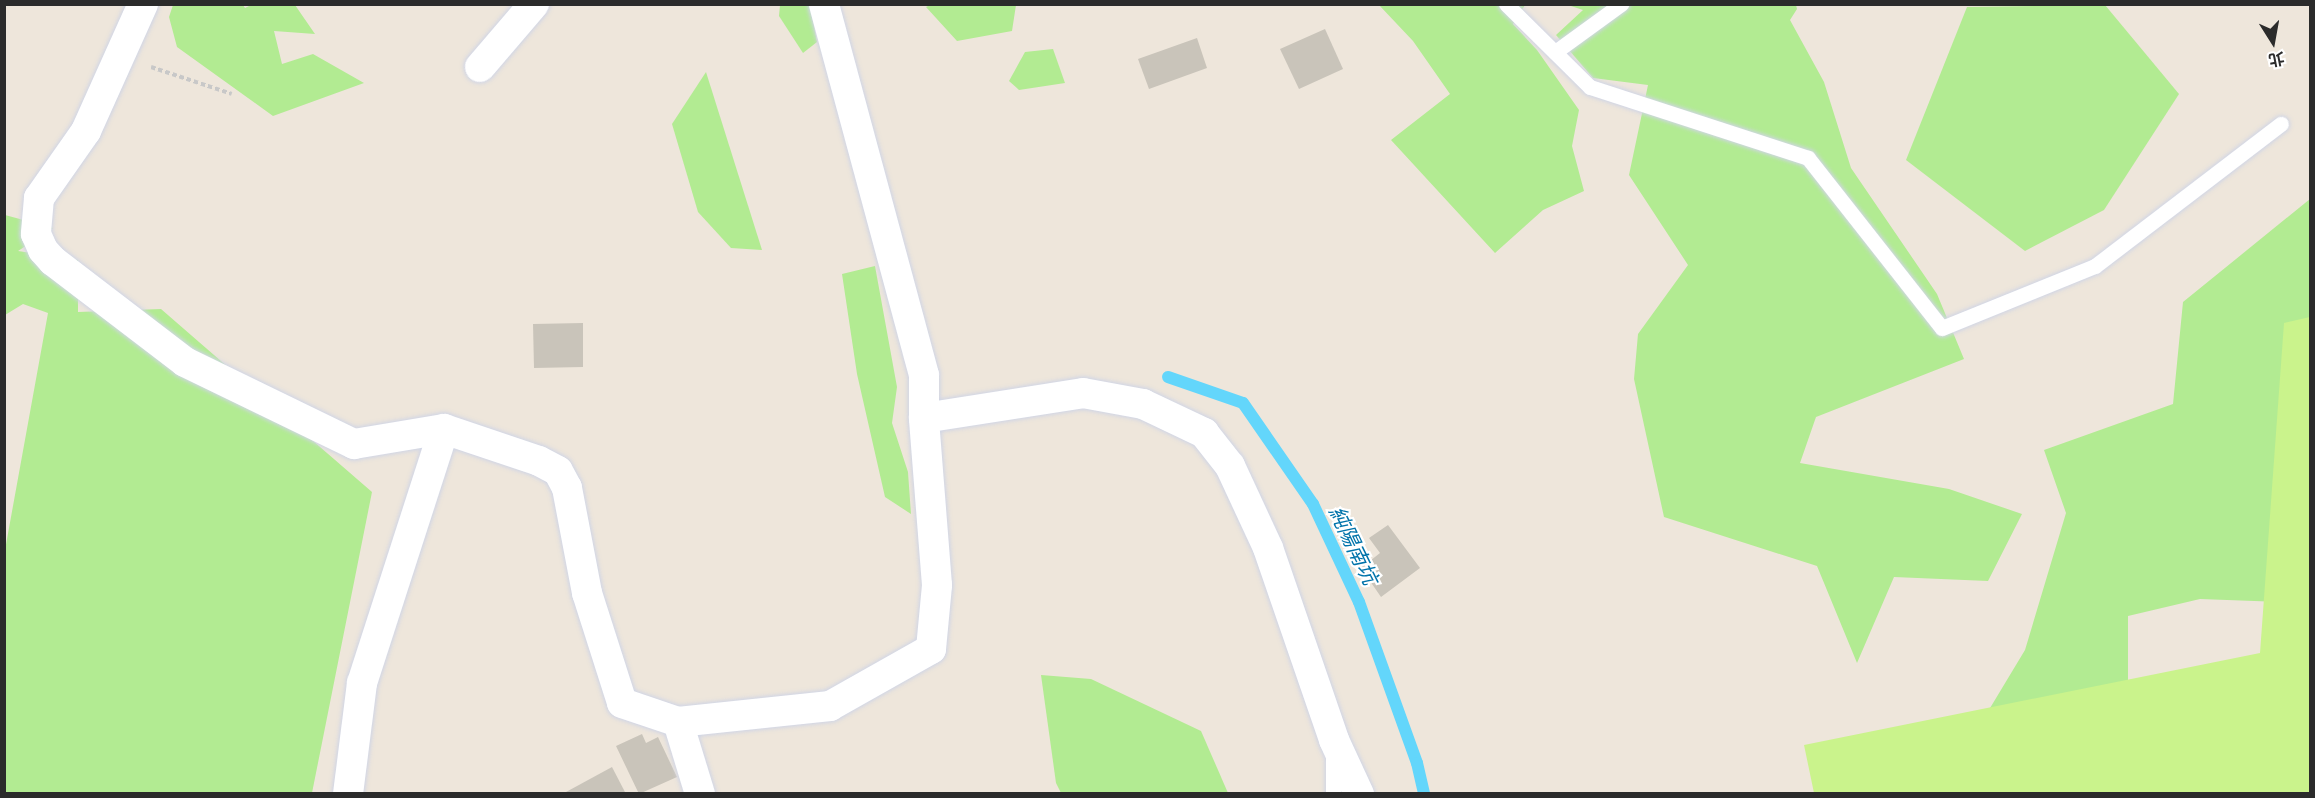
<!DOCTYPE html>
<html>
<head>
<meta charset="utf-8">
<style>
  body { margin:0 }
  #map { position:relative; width:2315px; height:798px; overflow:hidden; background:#eee6db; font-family:Ubuntu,"Noto Sans TC",sans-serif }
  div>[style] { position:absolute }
  .green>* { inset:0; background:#b2eb92 }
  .pitch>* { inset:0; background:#caf38c }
  .stream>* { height:12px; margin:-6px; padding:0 6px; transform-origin:6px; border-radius:6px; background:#63d6fb }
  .building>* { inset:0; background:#c9c4ba }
  .path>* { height:4px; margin-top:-2px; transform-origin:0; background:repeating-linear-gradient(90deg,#c8c8c8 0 4.5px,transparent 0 7.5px) }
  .roads { filter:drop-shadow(0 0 2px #d0d5e5) drop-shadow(0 0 2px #d0d5e5) }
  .lane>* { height:15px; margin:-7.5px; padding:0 7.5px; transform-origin:7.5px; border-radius:7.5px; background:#fff }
  .street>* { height:30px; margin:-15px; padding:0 15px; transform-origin:15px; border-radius:15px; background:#fff }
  span { translate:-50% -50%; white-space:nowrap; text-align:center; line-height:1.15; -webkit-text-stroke:4.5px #fff; paint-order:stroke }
  .water-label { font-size:21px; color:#0073aa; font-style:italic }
  .frame { position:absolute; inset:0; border:6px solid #2b2b2b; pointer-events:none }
  .north { position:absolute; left:2243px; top:12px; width:60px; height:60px; -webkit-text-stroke:4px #fff; paint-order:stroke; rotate:169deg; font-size:16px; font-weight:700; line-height:24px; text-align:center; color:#2b2b2b }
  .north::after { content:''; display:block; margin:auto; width:21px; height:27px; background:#2b2b2b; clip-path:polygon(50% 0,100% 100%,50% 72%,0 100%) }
</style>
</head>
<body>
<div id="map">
  <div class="green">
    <i style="clip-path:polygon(243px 5px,245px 8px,251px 5px,295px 5px,315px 34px,274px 31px,282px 64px,313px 54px,364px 83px,273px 116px,177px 47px,169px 17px,173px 5px)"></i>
    <i style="clip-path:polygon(780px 5px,810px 5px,817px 42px,803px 53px,779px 16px)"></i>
    <i style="clip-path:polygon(930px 5px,930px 4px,1016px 5px,1012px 31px,957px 41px,926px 7px)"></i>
    <i style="clip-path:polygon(1379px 5px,1525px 5px,1513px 24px,1537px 50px,1579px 110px,1572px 146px,1584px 191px,1543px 210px,1495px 253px,1391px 140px,1450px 94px,1413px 41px)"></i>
    <i style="clip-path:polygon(1568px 5px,1796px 5px,1797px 9px,1790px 20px,1824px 82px,1851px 168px,1937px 294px,1964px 359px,1816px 417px,1800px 463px,1949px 489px,2022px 514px,1988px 581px,1894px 577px,1857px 663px,1817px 566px,1664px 517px,1634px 379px,1638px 334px,1688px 265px,1629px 175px,1648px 85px,1593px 78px,1556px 35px,1583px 10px)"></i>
    <i style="clip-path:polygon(2105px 5px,2179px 94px,2104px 210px,2025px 251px,1906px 160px,1967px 7px)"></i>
    <i style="clip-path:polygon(1053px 49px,1065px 83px,1019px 90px,1009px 81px,1025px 52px)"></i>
    <i style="clip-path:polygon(706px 72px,762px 250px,731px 248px,698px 212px,672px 124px)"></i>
    <i style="clip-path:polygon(2310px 199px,2310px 521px,2307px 603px,2200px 599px,2128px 616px,2128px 691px,1978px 728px,2025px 650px,2066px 513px,2044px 450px,2173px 404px,2183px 302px)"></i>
    <i style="clip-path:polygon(5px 215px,53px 228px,18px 251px,78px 260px,78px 312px,161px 309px,372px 492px,312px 793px,5px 793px,5px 550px,48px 313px,23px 304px,5px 315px)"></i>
    <i style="clip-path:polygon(875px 266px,897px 387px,892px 423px,908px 472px,911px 514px,885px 497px,857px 374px,842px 274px)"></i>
    <i style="clip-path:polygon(1041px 675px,1091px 679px,1201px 731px,1228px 793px,1061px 793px,1056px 783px)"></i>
  </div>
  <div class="pitch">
    <i style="clip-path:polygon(2310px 317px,2310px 793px,1814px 793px,1804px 745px,2260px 653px,2284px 323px)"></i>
  </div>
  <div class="stream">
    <i style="left:1168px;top:377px;width:79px;rotate:19.1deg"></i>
    <i style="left:1243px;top:403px;width:123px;rotate:55.3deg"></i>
    <i style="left:1313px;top:504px;width:108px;rotate:64.9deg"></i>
    <i style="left:1359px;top:602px;width:171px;rotate:70.2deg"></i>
    <i style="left:1417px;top:763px;width:32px;rotate:77deg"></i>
  </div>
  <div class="building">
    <i style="clip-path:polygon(1325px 29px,1343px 69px,1299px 89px,1280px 49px)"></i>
    <i style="clip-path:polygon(1197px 38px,1207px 68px,1149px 89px,1138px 59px)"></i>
    <i style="clip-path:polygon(583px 323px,583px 367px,534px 368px,533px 324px)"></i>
    <i style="clip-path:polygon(1388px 525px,1420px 568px,1381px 597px,1361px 568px,1380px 553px,1369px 538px)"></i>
    <i style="clip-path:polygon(642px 734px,646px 743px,658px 737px,677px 777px,639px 794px,616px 746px)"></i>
    <i style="clip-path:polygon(612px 767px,626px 794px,567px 794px,566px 792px)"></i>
  </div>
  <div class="path">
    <i style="left:151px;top:67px;width:85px;rotate:18.4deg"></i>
  </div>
  <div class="roads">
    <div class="lane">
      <i style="left:1506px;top:4px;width:118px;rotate:44.7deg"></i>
      <i style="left:1590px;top:87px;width:229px;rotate:18deg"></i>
      <i style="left:1808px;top:158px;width:216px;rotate:51.8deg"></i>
      <i style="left:1942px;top:328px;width:165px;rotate:-22.1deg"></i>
      <i style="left:2095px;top:266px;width:234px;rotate:-37.4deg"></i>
      <i style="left:1555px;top:52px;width:82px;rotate:-36deg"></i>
      <i style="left:1333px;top:794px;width:39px;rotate:-90deg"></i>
    </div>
    <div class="street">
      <i style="left:143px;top:4px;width:139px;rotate:114.2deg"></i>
      <i style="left:86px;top:131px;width:82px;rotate:125deg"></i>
      <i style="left:39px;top:198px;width:36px;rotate:95deg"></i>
      <i style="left:36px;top:234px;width:17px;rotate:66deg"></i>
      <i style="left:43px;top:250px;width:15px;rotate:48deg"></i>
      <i style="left:53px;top:261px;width:166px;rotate:37.4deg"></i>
      <i style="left:185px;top:362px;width:188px;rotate:25.9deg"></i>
      <i style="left:354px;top:444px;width:91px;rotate:-9.5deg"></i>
      <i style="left:444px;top:429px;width:100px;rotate:18.6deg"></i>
      <i style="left:539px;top:461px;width:21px;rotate:28deg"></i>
      <i style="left:558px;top:471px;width:19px;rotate:62deg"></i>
      <i style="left:567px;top:488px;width:107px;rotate:79.2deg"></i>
      <i style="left:587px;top:593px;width:115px;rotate:72.3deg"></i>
      <i style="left:622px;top:703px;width:59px;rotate:18.7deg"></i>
      <i style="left:678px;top:722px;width:153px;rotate:-6deg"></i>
      <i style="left:830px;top:706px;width:116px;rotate:-29.4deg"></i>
      <i style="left:931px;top:649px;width:64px;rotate:-84.6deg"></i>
      <i style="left:937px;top:585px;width:168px;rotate:-94.5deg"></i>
      <i style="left:924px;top:418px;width:43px;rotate:-90deg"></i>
      <i style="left:924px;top:375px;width:384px;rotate:-105.1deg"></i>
      <i style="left:480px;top:67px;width:83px;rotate:-49.4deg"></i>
      <i style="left:924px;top:418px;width:161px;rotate:-8.9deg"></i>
      <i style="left:1083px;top:393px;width:61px;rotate:10.4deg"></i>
      <i style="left:1143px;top:404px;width:68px;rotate:25.4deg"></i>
      <i style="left:1204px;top:433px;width:42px;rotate:51.8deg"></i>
      <i style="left:1230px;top:466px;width:90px;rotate:65.1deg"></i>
      <i style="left:1268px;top:548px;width:203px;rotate:71deg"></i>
      <i style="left:1334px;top:740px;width:60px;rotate:65.2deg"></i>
      <i style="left:678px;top:722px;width:75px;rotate:73deg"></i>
      <i style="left:348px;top:794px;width:112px;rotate:-82.8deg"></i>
      <i style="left:362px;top:683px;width:267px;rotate:-72.1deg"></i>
    </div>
  </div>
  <div class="water-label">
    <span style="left:1354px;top:545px;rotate:64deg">純陽南坑</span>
  </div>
  <div class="frame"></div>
  <div class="north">北</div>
</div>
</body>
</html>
